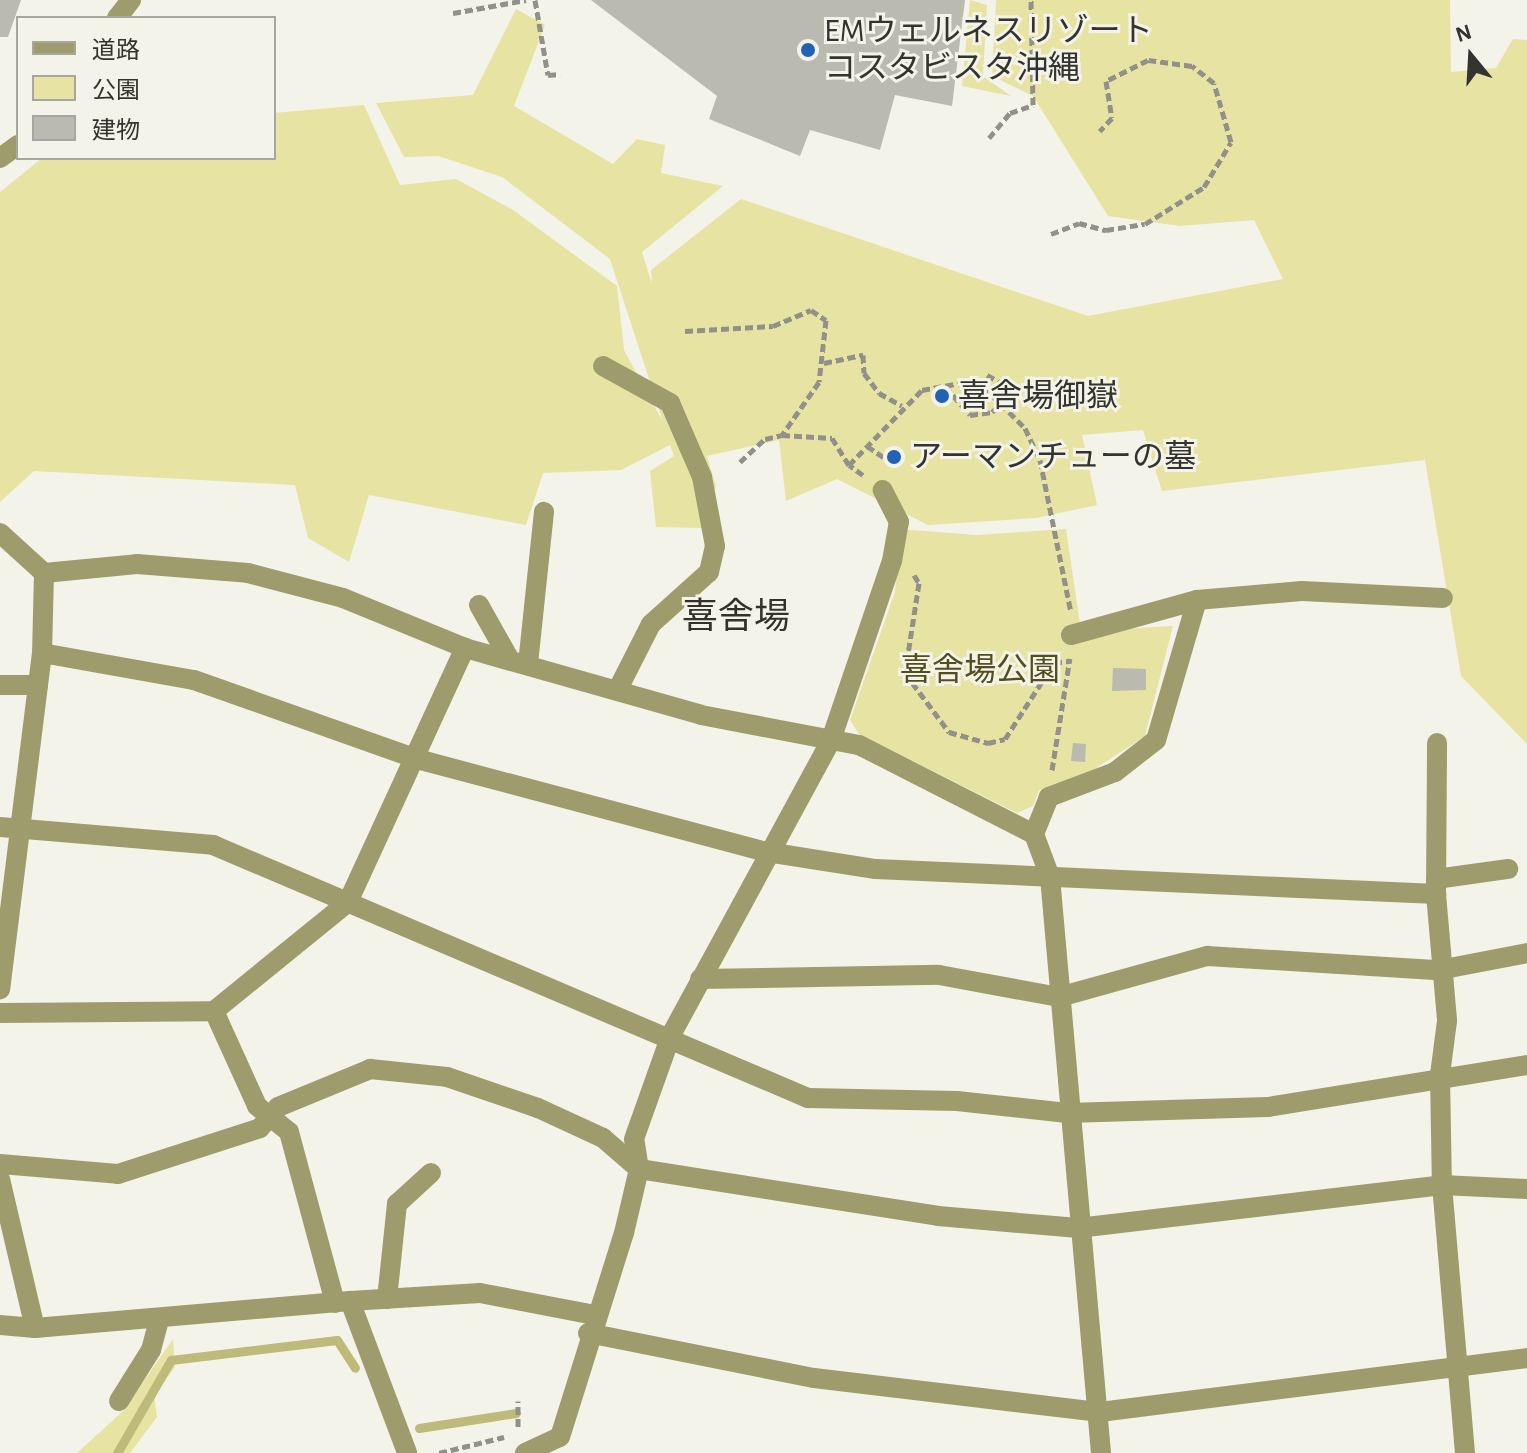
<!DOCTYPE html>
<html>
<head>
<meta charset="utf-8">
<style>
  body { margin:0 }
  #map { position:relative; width:1527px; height:1453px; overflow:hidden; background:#f4f3e9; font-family:"Alegreya Sans","Noto Sans JP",sans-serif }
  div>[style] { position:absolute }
  .green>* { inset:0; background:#e7e3a2 }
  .stream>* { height:9px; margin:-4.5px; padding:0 4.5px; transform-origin:4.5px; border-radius:4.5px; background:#beba79 }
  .building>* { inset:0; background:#babab0 }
  .path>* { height:5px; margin-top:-2.5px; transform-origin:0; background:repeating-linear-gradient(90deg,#91918a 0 8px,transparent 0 12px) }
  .minor>* { height:20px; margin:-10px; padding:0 10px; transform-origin:10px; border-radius:10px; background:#9e9c6c }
  .path-bridge>* { height:5px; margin-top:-2.5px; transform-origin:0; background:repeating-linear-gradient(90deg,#91918a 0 8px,transparent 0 12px) }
  .dots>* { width:22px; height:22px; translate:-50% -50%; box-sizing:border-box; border:4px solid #f4f3e9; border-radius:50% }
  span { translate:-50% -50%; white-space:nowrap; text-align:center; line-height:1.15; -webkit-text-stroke:6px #f4f3e9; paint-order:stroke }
  .poi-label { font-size:32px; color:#33332f }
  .left { translate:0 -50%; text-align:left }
  .park-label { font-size:32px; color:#524f1d }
  .quarter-label { font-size:36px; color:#32322a }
  .legend { position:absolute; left:16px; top:16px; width:260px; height:144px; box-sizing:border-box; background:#f4f3e9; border:2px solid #a7a69f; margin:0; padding:10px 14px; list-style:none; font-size:24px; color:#33332f }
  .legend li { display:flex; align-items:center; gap:16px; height:40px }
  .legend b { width:40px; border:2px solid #a7a69f }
  .north { position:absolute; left:1431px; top:16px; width:80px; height:80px; -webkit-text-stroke:6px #f4f3e9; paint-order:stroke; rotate:342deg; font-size:22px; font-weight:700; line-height:32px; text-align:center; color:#33332f }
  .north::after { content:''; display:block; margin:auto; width:28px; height:36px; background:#33332f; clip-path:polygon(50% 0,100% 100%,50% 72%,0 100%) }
</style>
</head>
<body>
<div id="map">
  <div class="green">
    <i style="clip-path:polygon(970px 0,987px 5px,983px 76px,1011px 96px,962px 86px)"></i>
    <i style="clip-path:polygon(996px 0,1450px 0,1451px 72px,1496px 68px,1513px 39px,1527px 40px,1527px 744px,1461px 676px,1425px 460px,1162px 491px,1143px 430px,1082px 435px,1097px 505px,1036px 518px,928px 525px,837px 479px,786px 501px,779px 440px,707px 456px,716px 486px,703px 528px,656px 527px,650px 471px,674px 456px,670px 445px,621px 470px,543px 473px,526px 525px,369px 495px,349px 562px,308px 538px,295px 485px,34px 471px,0 502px,0 192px,42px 158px,274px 158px,274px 113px,364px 105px,400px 185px,456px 179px,513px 210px,617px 286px,624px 350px,663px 422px,610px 259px,502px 177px,438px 156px,404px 157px,376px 103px,473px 95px,516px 9px,545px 25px,514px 106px,613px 164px,637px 139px,665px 145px,661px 173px,723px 186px,642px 252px,652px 284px,651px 270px,741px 199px,1088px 316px,1283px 279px,1254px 220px,1180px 226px,1108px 216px,1033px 96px,992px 76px)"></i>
    <i style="clip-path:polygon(899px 529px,977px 535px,1066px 529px,1081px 631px,1173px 626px,1145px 736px,1078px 780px,1039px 790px,1033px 806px,1017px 813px,859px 734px,850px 720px,895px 592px)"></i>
    <i style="clip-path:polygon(173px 1339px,175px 1367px,154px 1395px,157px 1417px,130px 1453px,77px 1453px,123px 1411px)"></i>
  </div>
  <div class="stream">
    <i style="left:419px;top:1428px;width:98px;rotate:-8.8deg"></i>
    <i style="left:117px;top:1453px;width:108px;rotate:-59.9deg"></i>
    <i style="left:171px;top:1360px;width:167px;rotate:-6.9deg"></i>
    <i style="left:337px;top:1340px;width:33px;rotate:57deg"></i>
  </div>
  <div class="building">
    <i style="clip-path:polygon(0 0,21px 0,8px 37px,0 37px)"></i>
    <i style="clip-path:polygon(591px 0,965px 0,952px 106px,895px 95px,880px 150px,810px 130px,800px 156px,709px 119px,717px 96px)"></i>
    <i style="clip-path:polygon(1113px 668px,1146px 669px,1146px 690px,1112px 691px)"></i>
    <i style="clip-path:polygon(1073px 743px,1086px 744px,1085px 762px,1071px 761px)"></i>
  </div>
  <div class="path">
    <i style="left:535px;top:0;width:76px;rotate:80.2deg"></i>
    <i style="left:548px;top:75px;width:12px;rotate:-5deg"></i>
    <i style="left:453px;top:13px;width:74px;rotate:-10.1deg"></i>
    <i style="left:989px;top:138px;width:33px;rotate:-50deg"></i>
    <i style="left:1010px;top:113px;width:24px;rotate:-19deg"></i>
    <i style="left:1033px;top:105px;width:105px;rotate:-91.1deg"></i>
    <i style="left:1051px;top:234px;width:30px;rotate:-21deg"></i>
    <i style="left:1079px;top:223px;width:28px;rotate:15deg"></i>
    <i style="left:1106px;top:230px;width:39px;rotate:-9deg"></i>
    <i style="left:1145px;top:224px;width:70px;rotate:-32.1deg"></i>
    <i style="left:1204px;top:187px;width:52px;rotate:-59deg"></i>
    <i style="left:1231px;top:142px;width:61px;rotate:-106.1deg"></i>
    <i style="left:1214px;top:83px;width:28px;rotate:-142deg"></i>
    <i style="left:1192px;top:66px;width:44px;rotate:-172.2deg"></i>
    <i style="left:1148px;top:60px;width:47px;rotate:153.4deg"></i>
    <i style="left:1106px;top:81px;width:37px;rotate:81deg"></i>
    <i style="left:1112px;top:118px;width:18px;rotate:133deg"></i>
    <i style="left:685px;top:331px;width:88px;rotate:-3.3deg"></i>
    <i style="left:773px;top:326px;width:41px;rotate:-22.8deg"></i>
    <i style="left:811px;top:310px;width:18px;rotate:34deg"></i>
    <i style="left:826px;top:320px;width:62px;rotate:96.4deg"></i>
    <i style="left:819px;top:382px;width:65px;rotate:124.9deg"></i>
    <i style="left:824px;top:363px;width:40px;rotate:-12deg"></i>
    <i style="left:863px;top:355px;width:18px;rotate:87deg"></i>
    <i style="left:864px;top:373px;width:25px;rotate:53deg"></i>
    <i style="left:879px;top:393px;width:26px;rotate:29deg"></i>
    <i style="left:987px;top:375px;width:29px;rotate:29deg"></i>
    <i style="left:1012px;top:389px;width:9px;rotate:117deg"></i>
    <i style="left:945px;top:386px;width:38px;rotate:49deg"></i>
    <i style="left:970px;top:415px;width:22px;rotate:-8deg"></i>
    <i style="left:867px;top:446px;width:32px;rotate:34deg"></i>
    <i style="left:740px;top:462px;width:34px;rotate:-43deg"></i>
    <i style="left:765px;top:439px;width:17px;rotate:-13deg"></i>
    <i style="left:782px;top:435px;width:50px;rotate:3.4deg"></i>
    <i style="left:832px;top:438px;width:32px;rotate:58deg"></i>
    <i style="left:863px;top:475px;width:17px;rotate:-144deg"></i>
    <i style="left:849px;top:465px;width:105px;rotate:-45.8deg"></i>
    <i style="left:922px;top:390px;width:50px;rotate:-10.4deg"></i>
    <i style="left:971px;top:381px;width:25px;rotate:34deg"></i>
    <i style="left:992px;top:395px;width:47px;rotate:45deg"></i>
    <i style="left:1025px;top:428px;width:35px;rotate:65deg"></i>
    <i style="left:1040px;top:460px;width:155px;rotate:78.5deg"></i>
    <i style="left:914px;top:575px;width:9px;rotate:58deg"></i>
    <i style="left:919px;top:583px;width:91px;rotate:98.8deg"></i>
    <i style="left:905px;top:673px;width:74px;rotate:53.3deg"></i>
    <i style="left:949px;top:732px;width:41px;rotate:15.8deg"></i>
    <i style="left:988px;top:743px;width:17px;rotate:-13deg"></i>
    <i style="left:1005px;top:739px;width:90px;rotate:-57.2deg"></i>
    <i style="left:1054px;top:663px;width:14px;rotate:-8deg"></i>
    <i style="left:1052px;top:770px;width:113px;rotate:-80.9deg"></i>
    <i style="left:518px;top:1427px;width:26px;rotate:-90deg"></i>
    <i style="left:439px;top:1453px;width:67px;rotate:-13.8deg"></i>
  </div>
  <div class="minor">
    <i style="left:117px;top:18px;width:23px;rotate:-52deg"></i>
    <i style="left:0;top:158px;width:22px;rotate:-36deg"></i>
    <i style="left:603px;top:366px;width:77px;rotate:28.9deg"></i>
    <i style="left:670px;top:403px;width:81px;rotate:66.6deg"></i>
    <i style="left:702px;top:477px;width:70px;rotate:79.3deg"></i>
    <i style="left:715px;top:546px;width:27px;rotate:103deg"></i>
    <i style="left:709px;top:572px;width:78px;rotate:138.1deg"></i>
    <i style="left:651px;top:624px;width:71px;rotate:116.9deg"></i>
    <i style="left:0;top:533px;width:59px;rotate:42.3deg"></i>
    <i style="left:44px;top:573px;width:80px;rotate:91.4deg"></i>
    <i style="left:42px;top:653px;width:339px;rotate:97.1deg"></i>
    <i style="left:44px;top:573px;width:93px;rotate:-5.5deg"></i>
    <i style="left:137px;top:564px;width:111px;rotate:4.6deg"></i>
    <i style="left:248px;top:573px;width:98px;rotate:14.7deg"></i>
    <i style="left:343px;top:598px;width:132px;rotate:22.3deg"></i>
    <i style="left:465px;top:648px;width:245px;rotate:15.8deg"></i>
    <i style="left:701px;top:715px;width:161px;rotate:10.8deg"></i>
    <i style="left:859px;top:745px;width:196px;rotate:27deg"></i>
    <i style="left:1197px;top:600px;width:105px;rotate:-4.9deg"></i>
    <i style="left:1302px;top:591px;width:141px;rotate:2.8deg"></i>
    <i style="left:479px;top:605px;width:63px;rotate:60.6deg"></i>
    <i style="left:1071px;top:635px;width:131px;rotate:-15.5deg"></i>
    <i style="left:1197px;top:600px;width:146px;rotate:106.3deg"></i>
    <i style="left:1156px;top:740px;width:52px;rotate:142deg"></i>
    <i style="left:1115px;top:772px;width:71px;rotate:159.3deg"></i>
    <i style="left:1049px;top:797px;width:40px;rotate:112deg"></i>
    <i style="left:1034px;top:834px;width:46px;rotate:69.6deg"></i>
    <i style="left:1050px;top:877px;width:578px;rotate:84.94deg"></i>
    <i style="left:42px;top:653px;width:154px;rotate:10.1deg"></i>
    <i style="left:194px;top:680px;width:237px;rotate:19.5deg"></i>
    <i style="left:417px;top:759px;width:362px;rotate:14.9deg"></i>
    <i style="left:767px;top:852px;width:110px;rotate:8.9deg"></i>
    <i style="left:876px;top:869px;width:561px;rotate:2.56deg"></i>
    <i style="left:1436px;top:894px;width:127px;rotate:85deg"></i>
    <i style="left:1447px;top:1021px;width:54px;rotate:97.4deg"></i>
    <i style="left:1440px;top:1075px;width:110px;rotate:89deg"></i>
    <i style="left:1442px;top:1185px;width:269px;rotate:85.1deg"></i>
    <i style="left:528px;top:664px;width:153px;rotate:-84deg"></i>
    <i style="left:0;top:685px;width:38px"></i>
    <i style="left:0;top:827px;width:214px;rotate:4.8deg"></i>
    <i style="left:213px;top:845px;width:647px;rotate:23.04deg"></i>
    <i style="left:808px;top:1098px;width:149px;rotate:1.2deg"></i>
    <i style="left:957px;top:1101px;width:111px;rotate:6.2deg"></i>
    <i style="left:1067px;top:1113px;width:201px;rotate:-1.7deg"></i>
    <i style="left:1268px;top:1107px;width:262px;rotate:-9.2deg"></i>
    <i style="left:1436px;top:879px;width:73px;rotate:-7.9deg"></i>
    <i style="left:1436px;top:894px;width:151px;rotate:-89.6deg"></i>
    <i style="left:700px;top:979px;width:239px;rotate:-1deg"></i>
    <i style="left:939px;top:975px;width:122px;rotate:10.4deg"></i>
    <i style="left:1059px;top:997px;width:154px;rotate:-15.5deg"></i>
    <i style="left:1207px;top:956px;width:232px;rotate:3.5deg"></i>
    <i style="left:1439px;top:970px;width:90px;rotate:-10.9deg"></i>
    <i style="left:214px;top:1011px;width:104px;rotate:65.6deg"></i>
    <i style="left:257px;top:1106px;width:41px;rotate:39.1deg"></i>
    <i style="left:289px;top:1132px;width:177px;rotate:74.9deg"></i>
    <i style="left:0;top:1013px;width:214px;rotate:-0.5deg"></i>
    <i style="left:214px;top:1011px;width:173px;rotate:-39.1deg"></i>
    <i style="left:348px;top:902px;width:280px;rotate:-65.3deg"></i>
    <i style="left:0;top:1164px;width:118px;rotate:4.8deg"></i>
    <i style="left:118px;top:1174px;width:149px;rotate:-17.9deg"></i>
    <i style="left:260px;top:1128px;width:28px;rotate:-49deg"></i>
    <i style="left:278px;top:1107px;width:100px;rotate:-22.4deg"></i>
    <i style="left:370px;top:1069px;width:77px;rotate:5.9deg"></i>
    <i style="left:447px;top:1077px;width:96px;rotate:18.8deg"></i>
    <i style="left:538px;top:1108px;width:72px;rotate:24.8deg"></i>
    <i style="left:603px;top:1138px;width:48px;rotate:40.7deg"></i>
    <i style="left:639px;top:1169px;width:303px;rotate:8.9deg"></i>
    <i style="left:938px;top:1216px;width:141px;rotate:4.9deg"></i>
    <i style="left:1078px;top:1228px;width:367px;rotate:-6.7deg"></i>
    <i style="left:1442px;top:1185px;width:85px;rotate:2.7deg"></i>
    <i style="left:0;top:1179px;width:153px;rotate:76.8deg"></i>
    <i style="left:35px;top:1328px;width:316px;rotate:-4.9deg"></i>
    <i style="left:350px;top:1301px;width:162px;rotate:69.4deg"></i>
    <i style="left:387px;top:1299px;width:96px;rotate:-84deg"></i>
    <i style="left:397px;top:1204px;width:46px;rotate:-42.4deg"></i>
    <i style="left:350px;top:1301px;width:130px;rotate:-3.5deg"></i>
    <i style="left:480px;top:1293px;width:116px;rotate:10.9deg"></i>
    <i style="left:0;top:1325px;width:35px;rotate:5deg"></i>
    <i style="left:588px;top:1333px;width:230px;rotate:11.3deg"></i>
    <i style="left:814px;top:1378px;width:288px;rotate:6.8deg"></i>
    <i style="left:1100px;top:1412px;width:430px;rotate:-7.2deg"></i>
    <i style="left:119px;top:1401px;width:60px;rotate:-57.9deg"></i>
    <i style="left:151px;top:1350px;width:28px;rotate:-75deg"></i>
    <i style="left:525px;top:1453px;width:38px;rotate:-25deg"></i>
    <i style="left:560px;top:1437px;width:214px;rotate:-72.6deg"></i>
    <i style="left:624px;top:1233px;width:66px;rotate:-76.8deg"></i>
    <i style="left:639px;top:1169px;width:30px;rotate:-99deg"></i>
    <i style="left:634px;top:1139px;width:110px;rotate:-70.4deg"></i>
    <i style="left:671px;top:1035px;width:336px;rotate:-61.5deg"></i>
    <i style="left:831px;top:740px;width:189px;rotate:-71.2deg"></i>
    <i style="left:892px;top:561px;width:40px;rotate:-80deg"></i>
    <i style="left:899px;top:522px;width:36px;rotate:-117deg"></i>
  </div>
  <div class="path-bridge">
    <i style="left:992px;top:412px;width:22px;rotate:-43deg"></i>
  </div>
  <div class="dots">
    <i style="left:808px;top:50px;background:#2063b4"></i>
    <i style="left:942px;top:396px;background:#2063b4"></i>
    <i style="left:894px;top:457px;background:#2063b4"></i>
  </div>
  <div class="poi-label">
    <span class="left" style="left:824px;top:50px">EMウェルネスリゾート<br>コスタビスタ沖縄</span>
    <span class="left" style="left:958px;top:396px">喜舎場御嶽</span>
    <span class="left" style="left:910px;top:457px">アーマンチューの墓</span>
  </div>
  <div class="park-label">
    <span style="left:980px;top:670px">喜舎場公園</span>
  </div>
  <div class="quarter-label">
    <span style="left:736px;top:618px">喜舎場</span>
  </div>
  <ul class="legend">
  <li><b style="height:10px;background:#9e9c6c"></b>道路</li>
  <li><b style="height:22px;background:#e7e3a2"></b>公園</li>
  <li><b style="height:22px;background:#babab0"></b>建物</li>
  </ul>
  <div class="north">N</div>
</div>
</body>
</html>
